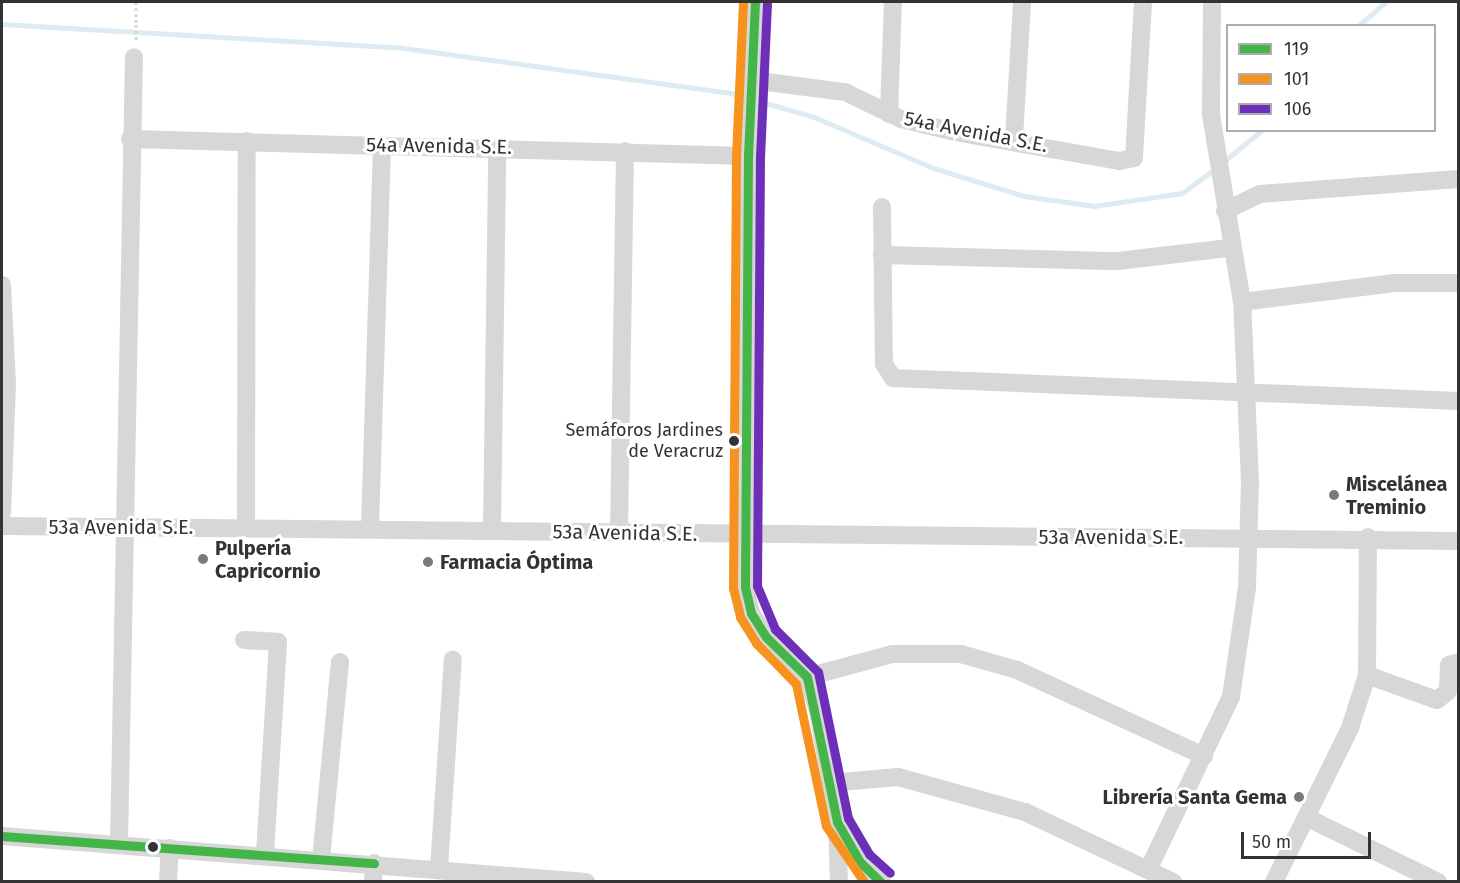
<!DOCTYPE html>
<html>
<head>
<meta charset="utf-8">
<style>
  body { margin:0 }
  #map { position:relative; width:1460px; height:883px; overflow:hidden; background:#fff; font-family:"Fira Sans",sans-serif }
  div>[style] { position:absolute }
  .stream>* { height:5px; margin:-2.5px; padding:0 2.5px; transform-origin:2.5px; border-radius:2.5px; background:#ddebf3 }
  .path>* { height:3px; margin-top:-1.5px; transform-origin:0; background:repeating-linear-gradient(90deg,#d6d6d6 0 3px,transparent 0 6px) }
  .minor>* { height:18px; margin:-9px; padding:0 9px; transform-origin:9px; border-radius:9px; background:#d7d7d7 }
  .bus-1>* { height:9px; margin:-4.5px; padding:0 4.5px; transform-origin:4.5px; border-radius:4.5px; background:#45b549 }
  .bus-2>* { height:9px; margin:-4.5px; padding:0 4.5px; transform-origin:4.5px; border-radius:4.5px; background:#f7921f }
  .bus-3>* { height:9px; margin:-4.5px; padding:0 4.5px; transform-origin:4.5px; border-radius:4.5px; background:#6d2fba }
  .bus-4>* { height:9px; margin:-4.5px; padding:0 4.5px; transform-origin:4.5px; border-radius:4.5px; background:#45b549 }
  .dots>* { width:16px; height:16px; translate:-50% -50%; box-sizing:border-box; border:3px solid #fff; border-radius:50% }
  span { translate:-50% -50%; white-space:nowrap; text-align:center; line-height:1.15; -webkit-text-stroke:6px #fff; paint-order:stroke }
  .bus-label { font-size:18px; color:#333 }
  .right { translate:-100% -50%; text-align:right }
  .street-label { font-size:20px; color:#333 }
  .poi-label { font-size:20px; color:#333; font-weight:700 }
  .left { translate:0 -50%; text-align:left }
  .frame { position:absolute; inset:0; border:3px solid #333; pointer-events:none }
  .legend { position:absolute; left:1226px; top:24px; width:210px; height:108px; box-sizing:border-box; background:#fff; border:2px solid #adadad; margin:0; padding:8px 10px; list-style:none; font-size:18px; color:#333 }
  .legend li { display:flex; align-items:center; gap:12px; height:30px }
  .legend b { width:30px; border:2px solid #adadad }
  .scale { position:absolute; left:1241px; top:832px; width:130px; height:27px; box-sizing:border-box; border:3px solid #333; border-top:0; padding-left:8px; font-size:18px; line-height:21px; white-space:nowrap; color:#333; -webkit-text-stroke:4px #fff; paint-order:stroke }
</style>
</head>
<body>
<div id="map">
  <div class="stream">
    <i style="left:2px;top:24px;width:402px;rotate:3.4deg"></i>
    <i style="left:403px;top:48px;width:331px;rotate:7.8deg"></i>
    <i style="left:731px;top:93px;width:86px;rotate:16.1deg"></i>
    <i style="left:814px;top:117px;width:129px;rotate:23.2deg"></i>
    <i style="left:933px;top:168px;width:95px;rotate:17.1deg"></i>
    <i style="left:1024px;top:196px;width:71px;rotate:8.1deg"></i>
    <i style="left:1094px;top:206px;width:89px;rotate:-8.4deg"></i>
    <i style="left:1182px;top:193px;width:42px;rotate:-36.3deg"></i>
    <i style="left:1358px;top:26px;width:37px;rotate:-41deg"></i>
    <i style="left:1223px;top:162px;width:50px;rotate:-39.4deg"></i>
  </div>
  <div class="path">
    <i style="left:136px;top:40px;width:38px;rotate:-90deg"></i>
  </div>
  <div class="minor">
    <i style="left:755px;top:2px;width:154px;rotate:92.6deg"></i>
    <i style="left:748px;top:156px;width:431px;rotate:90.4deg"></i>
    <i style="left:745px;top:587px;width:27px;rotate:77deg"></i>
    <i style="left:751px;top:613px;width:28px;rotate:58deg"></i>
    <i style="left:766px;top:637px;width:57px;rotate:44.3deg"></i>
    <i style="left:807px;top:677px;width:36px;rotate:72deg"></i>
    <i style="left:818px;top:711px;width:113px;rotate:80.3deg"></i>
    <i style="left:837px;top:822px;width:60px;rotate:88.1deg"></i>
    <i style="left:751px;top:80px;width:95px;rotate:7.3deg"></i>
    <i style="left:845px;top:92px;width:62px;rotate:25.7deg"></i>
    <i style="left:901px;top:119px;width:56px;rotate:13.5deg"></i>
    <i style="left:955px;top:132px;width:167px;rotate:10deg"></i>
    <i style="left:1119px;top:161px;width:15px;rotate:-11deg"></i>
    <i style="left:1134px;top:158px;width:156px;rotate:-86.7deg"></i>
    <i style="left:889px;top:114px;width:112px;rotate:-88deg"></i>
    <i style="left:1014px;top:138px;width:136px;rotate:-86.6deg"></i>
    <i style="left:130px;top:139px;width:618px;rotate:1.58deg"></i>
    <i style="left:882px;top:207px;width:157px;rotate:89.3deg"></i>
    <i style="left:884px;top:364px;width:17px;rotate:57deg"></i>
    <i style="left:893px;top:378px;width:565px;rotate:2.33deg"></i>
    <i style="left:1225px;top:211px;width:39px;rotate:-26deg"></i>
    <i style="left:1260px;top:194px;width:199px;rotate:-4.3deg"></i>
    <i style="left:882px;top:255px;width:236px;rotate:1.5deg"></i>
    <i style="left:1118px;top:261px;width:112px;rotate:-6.7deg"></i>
    <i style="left:2px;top:285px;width:99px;rotate:87.1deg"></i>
    <i style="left:7px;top:384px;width:128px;rotate:92.2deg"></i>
    <i style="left:1242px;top:302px;width:154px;rotate:-7.1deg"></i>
    <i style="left:1395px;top:283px;width:63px"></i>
    <i style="left:2px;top:526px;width:1456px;rotate:0.59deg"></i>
    <i style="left:246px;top:527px;width:386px;rotate:-89.9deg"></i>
    <i style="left:370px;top:527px;width:382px;rotate:-88.2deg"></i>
    <i style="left:492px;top:529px;width:381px;rotate:-89.2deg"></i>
    <i style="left:619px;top:533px;width:382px;rotate:-89.1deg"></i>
    <i style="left:244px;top:640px;width:34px;rotate:3deg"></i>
    <i style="left:278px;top:642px;width:213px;rotate:93.5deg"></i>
    <i style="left:1367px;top:675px;width:74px;rotate:19.7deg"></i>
    <i style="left:1437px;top:700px;width:14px;rotate:-39deg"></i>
    <i style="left:1448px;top:691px;width:26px;rotate:-88deg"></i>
    <i style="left:1449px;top:665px;width:9px;rotate:-18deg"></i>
    <i style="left:807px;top:677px;width:88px;rotate:-15.1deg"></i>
    <i style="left:892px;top:654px;width:69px"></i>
    <i style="left:961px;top:654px;width:58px;rotate:15.9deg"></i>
    <i style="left:1017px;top:670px;width:206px;rotate:24.7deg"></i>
    <i style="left:829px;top:783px;width:69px;rotate:-5deg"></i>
    <i style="left:898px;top:777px;width:132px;rotate:15.4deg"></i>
    <i style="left:1025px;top:812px;width:164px;rotate:25.3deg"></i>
    <i style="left:1308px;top:818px;width:145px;rotate:26.2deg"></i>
    <i style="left:840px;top:829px;width:39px;rotate:59deg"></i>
    <i style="left:860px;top:862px;width:30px;rotate:42deg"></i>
    <i style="left:2px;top:836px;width:586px;rotate:4.5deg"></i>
    <i style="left:119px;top:844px;width:787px;rotate:-88.91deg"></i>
    <i style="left:321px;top:859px;width:198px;rotate:-84.5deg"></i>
    <i style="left:439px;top:868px;width:209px;rotate:-86.2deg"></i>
    <i style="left:1148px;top:870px;width:192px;rotate:-64.4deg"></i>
    <i style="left:1231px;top:697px;width:111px;rotate:-81.7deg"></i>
    <i style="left:1247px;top:587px;width:105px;rotate:-88.4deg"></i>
    <i style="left:1250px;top:482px;width:180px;rotate:-92.5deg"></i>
    <i style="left:1242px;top:302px;width:191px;rotate:-99.4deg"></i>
    <i style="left:1211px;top:114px;width:112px;rotate:-89.5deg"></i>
    <i style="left:168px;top:882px;width:34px;rotate:-87deg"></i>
    <i style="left:373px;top:882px;width:19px;rotate:-87deg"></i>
    <i style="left:1274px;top:882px;width:172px;rotate:-63.7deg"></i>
    <i style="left:1350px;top:728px;width:56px;rotate:-72.2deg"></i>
    <i style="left:1367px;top:675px;width:138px;rotate:-89.6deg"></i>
  </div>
  <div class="bus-1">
    <i style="left:755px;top:2px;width:154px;rotate:92.6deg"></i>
    <i style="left:748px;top:156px;width:431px;rotate:90.4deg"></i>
    <i style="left:745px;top:587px;width:27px;rotate:77deg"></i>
    <i style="left:751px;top:613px;width:28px;rotate:58deg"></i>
    <i style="left:766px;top:637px;width:57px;rotate:44.3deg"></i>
    <i style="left:807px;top:677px;width:148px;rotate:78.3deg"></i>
    <i style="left:837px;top:822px;width:46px;rotate:60.1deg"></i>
    <i style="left:860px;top:862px;width:29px;rotate:44deg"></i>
  </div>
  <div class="bus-2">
    <i style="left:743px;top:2px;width:154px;rotate:92.6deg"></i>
    <i style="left:736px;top:156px;width:432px;rotate:90.4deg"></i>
    <i style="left:733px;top:588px;width:30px;rotate:76deg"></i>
    <i style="left:740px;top:617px;width:31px;rotate:58deg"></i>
    <i style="left:756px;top:643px;width:57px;rotate:45.7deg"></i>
    <i style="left:796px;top:684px;width:145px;rotate:78.1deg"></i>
    <i style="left:826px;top:826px;width:68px;rotate:55.8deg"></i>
  </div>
  <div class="bus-3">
    <i style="left:767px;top:3px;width:153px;rotate:92.6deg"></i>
    <i style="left:760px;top:156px;width:430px;rotate:90.4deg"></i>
    <i style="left:757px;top:586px;width:47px;rotate:67.3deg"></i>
    <i style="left:775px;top:629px;width:61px;rotate:45deg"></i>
    <i style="left:818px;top:672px;width:149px;rotate:78.4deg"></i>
    <i style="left:848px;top:818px;width:42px;rotate:59.7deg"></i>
    <i style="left:869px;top:854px;width:28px;rotate:42deg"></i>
  </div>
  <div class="bus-4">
    <i style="left:2px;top:836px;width:373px;rotate:4.2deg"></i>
  </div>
  <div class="dots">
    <i style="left:734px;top:441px;background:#333"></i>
    <i style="left:1334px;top:495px;background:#7a7a7a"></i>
    <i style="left:203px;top:559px;background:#7a7a7a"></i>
    <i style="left:428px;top:562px;background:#7a7a7a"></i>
    <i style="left:1299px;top:797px;background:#7a7a7a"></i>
    <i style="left:153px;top:847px;background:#333"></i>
  </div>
  <div class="bus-label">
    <span class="right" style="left:723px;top:441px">Semáforos Jardines<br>de Veracruz</span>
  </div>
  <div class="street-label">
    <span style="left:976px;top:132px;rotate:11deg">54a Avenida S.E.</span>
    <span style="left:439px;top:146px;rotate:1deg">54a Avenida S.E.</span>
    <span style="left:121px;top:527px">53a Avenida S.E.</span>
    <span style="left:625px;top:533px;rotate:1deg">53a Avenida S.E.</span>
    <span style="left:1111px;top:537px">53a Avenida S.E.</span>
  </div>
  <div class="poi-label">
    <span class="left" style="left:1346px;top:496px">Miscelánea<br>Treminio</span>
    <span class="left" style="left:215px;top:560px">Pulpería<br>Capricornio</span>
    <span class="left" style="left:440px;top:562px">Farmacia Óptima</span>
    <span class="right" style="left:1287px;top:797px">Librería Santa Gema</span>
  </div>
  <div class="frame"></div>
  <ul class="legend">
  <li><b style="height:8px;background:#45b549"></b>119</li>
  <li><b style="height:8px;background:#f7921f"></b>101</li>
  <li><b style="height:8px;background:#6d2fba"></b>106</li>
  </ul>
  <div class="scale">50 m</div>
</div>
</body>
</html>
